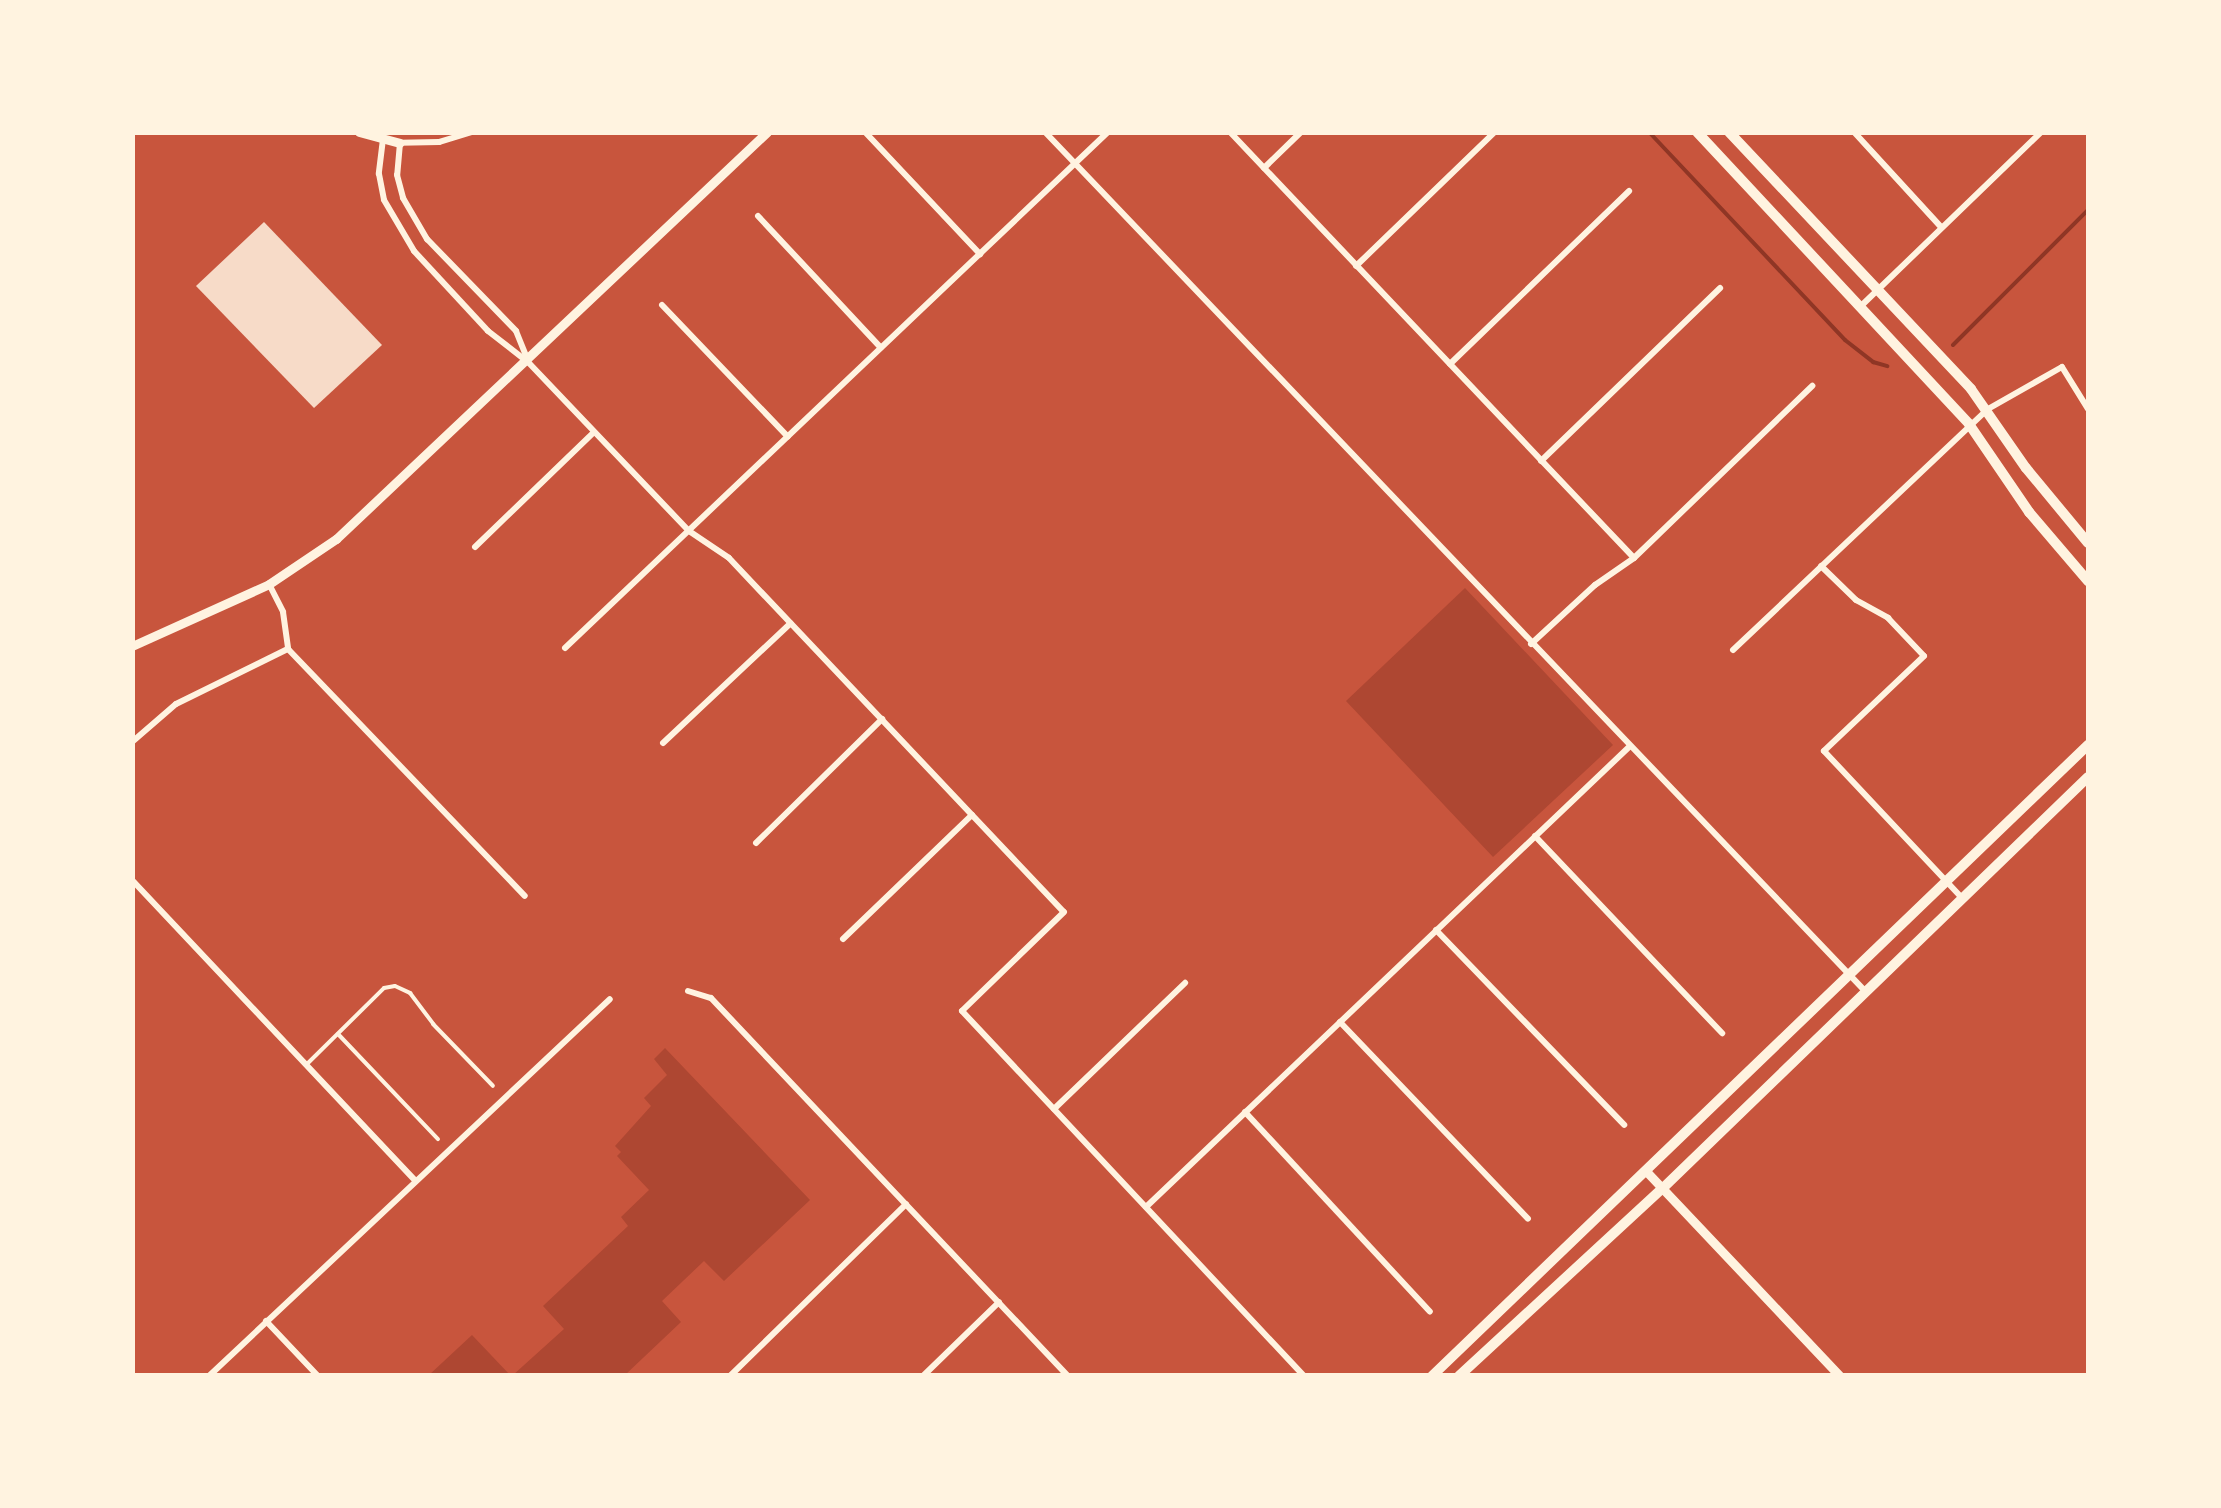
<!DOCTYPE html>
<html>
<head>
<meta charset="utf-8">
<style>
  body { margin:0 }
  #map { position:relative; width:2221px; height:1508px; overflow:hidden; background:#c8553d; font-family:Manrope,sans-serif }
  div>[style] { position:absolute }
  .green>* { inset:0; background:#ae4732 }
  .stream>* { height:4px; margin:-2px; padding:0 2px; transform-origin:2px; border-radius:2px; background:#8f3625 }
  .building>* { inset:0; background:#f7dbc8 }
  .service>* { height:4px; margin:-2px; padding:0 2px; transform-origin:2px; border-radius:2px; background:#fff3e0 }
  .minor>* { height:6px; margin:-3px; padding:0 3px; transform-origin:3px; border-radius:3px; background:#fff3e0 }
  .tertiary>* { height:9px; margin:-4.5px; padding:0 4.5px; transform-origin:4.5px; border-radius:4.5px; background:#fff3e0 }
  .secondary>* { height:10px; margin:-5px; padding:0 5px; transform-origin:5px; border-radius:5px; background:#fff3e0 }
  span { translate:-50% -50%; white-space:nowrap; text-align:center; line-height:1.15; -webkit-text-stroke:9px #fff3e0; paint-order:stroke }
  .frame { position:absolute; inset:0; border:135px solid #fff3e0; pointer-events:none }
</style>
</head>
<body>
<div id="map">
  <div class="green">
    <i style="clip-path:polygon(1465px 588px,1613px 745px,1493px 857px,1346px 701px)"></i>
    <i style="clip-path:polygon(665px 1048px,810px 1200px,724px 1281px,704px 1261px,662px 1301px,681px 1322px,625px 1375px,513px 1375px,564px 1329px,543px 1306px,628px 1226px,621px 1217px,649px 1190px,617px 1156px,621px 1152px,615px 1146px,651px 1106px,644px 1098px,667px 1075px,654px 1059px)"></i>
    <i style="clip-path:polygon(472px 1335px,510px 1375px,429px 1375px)"></i>
  </div>
  <div class="stream">
    <i style="left:1649px;top:132px;width:286px;rotate:46.7deg"></i>
    <i style="left:1845px;top:340px;width:36px;rotate:38deg"></i>
    <i style="left:1873px;top:362px;width:15px;rotate:16deg"></i>
    <i style="left:1953px;top:345px;width:191px;rotate:-45deg"></i>
  </div>
  <div class="building">
    <i style="clip-path:polygon(264px 222px,382px 345px,314px 408px,196px 286px)"></i>
  </div>
  <div class="service">
    <i style="left:338px;top:1034px;width:145px;rotate:46.4deg"></i>
    <i style="left:307px;top:1064px;width:108px;rotate:-44.6deg"></i>
    <i style="left:384px;top:988px;width:11px;rotate:-10deg"></i>
    <i style="left:395px;top:986px;width:17px;rotate:25deg"></i>
    <i style="left:410px;top:993px;width:39px;rotate:53deg"></i>
    <i style="left:433px;top:1024px;width:86px;rotate:45.9deg"></i>
  </div>
  <div class="minor">
    <i style="left:472px;top:132px;width:34px;rotate:163deg"></i>
    <i style="left:439px;top:142px;width:39px;rotate:179deg"></i>
    <i style="left:400px;top:143px;width:32px;rotate:95deg"></i>
    <i style="left:397px;top:175px;width:24px;rotate:75deg"></i>
    <i style="left:403px;top:198px;width:48px;rotate:59.7deg"></i>
    <i style="left:427px;top:239px;width:128px;rotate:45.9deg"></i>
    <i style="left:516px;top:331px;width:32px;rotate:68deg"></i>
    <i style="left:865px;top:132px;width:168px;rotate:46.7deg"></i>
    <i style="left:1045px;top:132px;width:1186px;rotate:46.33deg"></i>
    <i style="left:1230px;top:132px;width:587px;rotate:46.52deg"></i>
    <i style="left:1854px;top:132px;width:129px;rotate:47.5deg"></i>
    <i style="left:383px;top:139px;width:35px;rotate:97deg"></i>
    <i style="left:379px;top:174px;width:26px;rotate:79deg"></i>
    <i style="left:384px;top:200px;width:59px;rotate:59.5deg"></i>
    <i style="left:414px;top:251px;width:109px;rotate:47.2deg"></i>
    <i style="left:488px;top:331px;width:51px;rotate:37.8deg"></i>
    <i style="left:528px;top:362px;width:233px;rotate:46.4deg"></i>
    <i style="left:689px;top:531px;width:48px;rotate:34deg"></i>
    <i style="left:729px;top:558px;width:487px;rotate:46.6deg"></i>
    <i style="left:1064px;top:912px;width:142px;rotate:135.9deg"></i>
    <i style="left:962px;top:1011px;width:500px;rotate:46.86deg"></i>
    <i style="left:1264px;top:168px;width:52px;rotate:-44.2deg"></i>
    <i style="left:758px;top:216px;width:180px;rotate:47deg"></i>
    <i style="left:1356px;top:266px;width:193px;rotate:-44deg"></i>
    <i style="left:662px;top:305px;width:182px;rotate:46.3deg"></i>
    <i style="left:1861px;top:306px;width:250px;rotate:-44deg"></i>
    <i style="left:1450px;top:364px;width:249px;rotate:-44deg"></i>
    <i style="left:1541px;top:461px;width:249px;rotate:-44deg"></i>
    <i style="left:475px;top:547px;width:165px;rotate:-44deg"></i>
    <i style="left:1821px;top:566px;width:49px;rotate:44.2deg"></i>
    <i style="left:1856px;top:600px;width:37px;rotate:29deg"></i>
    <i style="left:1888px;top:618px;width:52px;rotate:46.5deg"></i>
    <i style="left:1924px;top:656px;width:138px;rotate:136.5deg"></i>
    <i style="left:1824px;top:751px;width:202px;rotate:46.8deg"></i>
    <i style="left:269px;top:584px;width:31px;rotate:63deg"></i>
    <i style="left:283px;top:612px;width:37px;rotate:82deg"></i>
    <i style="left:288px;top:649px;width:342px;rotate:46.2deg"></i>
    <i style="left:1531px;top:644px;width:87px;rotate:-42.7deg"></i>
    <i style="left:1595px;top:585px;width:47px;rotate:-34.7deg"></i>
    <i style="left:1634px;top:558px;width:248px;rotate:-44deg"></i>
    <i style="left:565px;top:648px;width:749px;rotate:-43.54deg"></i>
    <i style="left:1733px;top:650px;width:351px;rotate:-43.4deg"></i>
    <i style="left:1988px;top:409px;width:85px;rotate:-29.6deg"></i>
    <i style="left:2062px;top:367px;width:49px;rotate:58.2deg"></i>
    <i style="left:132px;top:742px;width:58px;rotate:-40.8deg"></i>
    <i style="left:176px;top:704px;width:125px;rotate:-26.2deg"></i>
    <i style="left:663px;top:743px;width:175px;rotate:-43.2deg"></i>
    <i style="left:1535px;top:836px;width:272px;rotate:46.5deg"></i>
    <i style="left:756px;top:843px;width:177px;rotate:-44.5deg"></i>
    <i style="left:132px;top:880px;width:412px;rotate:46.7deg"></i>
    <i style="left:1436px;top:930px;width:271px;rotate:46deg"></i>
    <i style="left:843px;top:939px;width:179px;rotate:-43.9deg"></i>
    <i style="left:688px;top:991px;width:24px;rotate:17deg"></i>
    <i style="left:711px;top:998px;width:520px;rotate:46.64deg"></i>
    <i style="left:1340px;top:1022px;width:272px;rotate:46.3deg"></i>
    <i style="left:1054px;top:1109px;width:182px;rotate:-43.9deg"></i>
    <i style="left:1245px;top:1112px;width:272px;rotate:47.2deg"></i>
    <i style="left:1146px;top:1207px;width:667px;rotate:-43.6deg"></i>
    <i style="left:266px;top:1321px;width:76px;rotate:46.6deg"></i>
    <i style="left:209px;top:1376px;width:550px;rotate:-43.23deg"></i>
    <i style="left:730px;top:1376px;width:246px;rotate:-44.3deg"></i>
    <i style="left:923px;top:1376px;width:106px;rotate:-44.2deg"></i>
  </div>
  <div class="tertiary">
    <i style="left:359px;top:132px;width:42px;rotate:15deg"></i>
    <i style="left:132px;top:646px;width:150px;rotate:-24.3deg"></i>
    <i style="left:269px;top:584px;width:81px;rotate:-33.9deg"></i>
    <i style="left:336px;top:539px;width:593px;rotate:-43.36deg"></i>
    <i style="left:1645px;top:1170px;width:284px;rotate:46.6deg"></i>
  </div>
  <div class="secondary">
    <i style="left:1697px;top:132px;width:399px;rotate:47deg"></i>
    <i style="left:1969px;top:424px;width:107px;rotate:55.7deg"></i>
    <i style="left:2029px;top:512px;width:91px;rotate:49.5deg"></i>
    <i style="left:1729px;top:132px;width:353px;rotate:46.7deg"></i>
    <i style="left:1971px;top:389px;width:96px;rotate:55.2deg"></i>
    <i style="left:2026px;top:468px;width:97px;rotate:50.4deg"></i>
    <i style="left:1432px;top:1376px;width:910px;rotate:-43.89deg"></i>
    <i style="left:1459px;top:1376px;width:277px;rotate:-42.7deg"></i>
    <i style="left:1663px;top:1188px;width:591px;rotate:-44.04deg"></i>
  </div>
  <div class="frame"></div>
</div>
</body>
</html>
